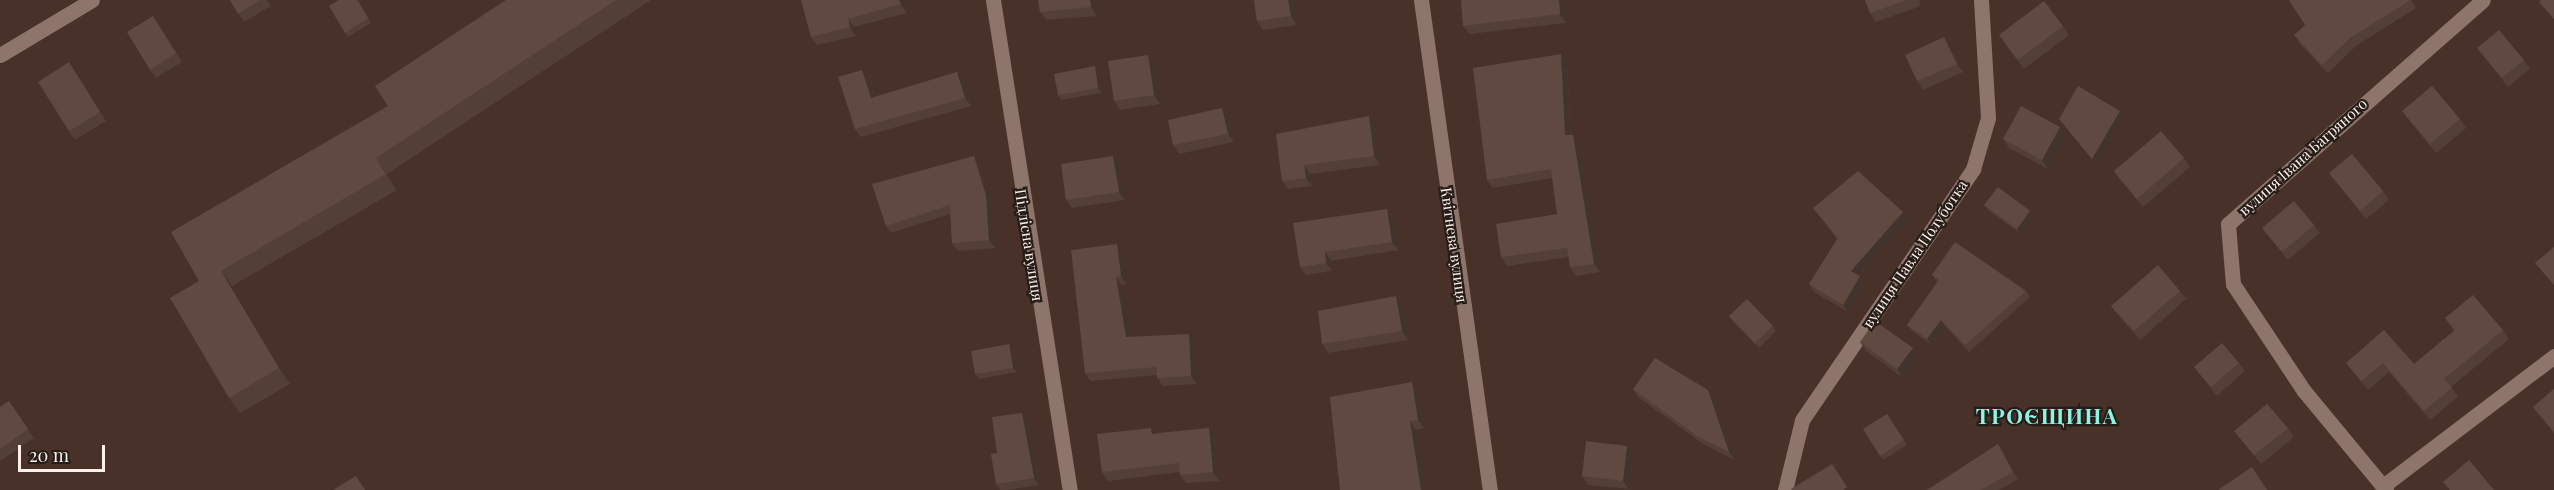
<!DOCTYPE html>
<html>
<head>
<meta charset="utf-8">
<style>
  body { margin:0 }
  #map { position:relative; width:2554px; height:490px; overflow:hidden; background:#473129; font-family:"Playfair Display",serif }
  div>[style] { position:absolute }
  .street>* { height:15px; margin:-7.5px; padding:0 7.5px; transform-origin:7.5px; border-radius:7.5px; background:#8e756b }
  .secondary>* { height:15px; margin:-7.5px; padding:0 7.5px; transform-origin:7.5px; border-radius:7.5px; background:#8e756b }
  .wall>* { inset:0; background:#533f37 }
  .shaded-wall>* { inset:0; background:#43332d }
  .building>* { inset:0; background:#604940 }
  span { translate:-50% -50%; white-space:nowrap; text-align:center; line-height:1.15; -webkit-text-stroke:4.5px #261c18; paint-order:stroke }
  .street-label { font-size:15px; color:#fdefe9 }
  .district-label { font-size:21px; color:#8cf4e3; font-weight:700; letter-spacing:1.5px }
  .scale { position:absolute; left:18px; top:445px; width:87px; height:27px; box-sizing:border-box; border:3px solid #fdefe9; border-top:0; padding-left:8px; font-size:18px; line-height:21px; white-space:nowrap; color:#fdefe9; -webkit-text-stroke:4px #261c18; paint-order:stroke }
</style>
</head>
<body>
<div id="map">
  <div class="street">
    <i style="left:993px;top:0;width:496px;rotate:81.1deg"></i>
    <i style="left:1421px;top:0;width:495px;rotate:82deg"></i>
    <i style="left:2383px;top:486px;width:215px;rotate:-37.2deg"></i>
    <i style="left:1785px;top:490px;width:72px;rotate:-76.3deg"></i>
    <i style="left:1802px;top:420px;width:304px;rotate:-55.7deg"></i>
    <i style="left:1973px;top:169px;width:53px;rotate:-73.6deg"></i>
    <i style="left:1988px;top:118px;width:118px;rotate:-93.4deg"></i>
    <i style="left:2386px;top:490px;width:129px;rotate:-129.6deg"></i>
    <i style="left:2304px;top:391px;width:128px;rotate:-123.6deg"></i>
    <i style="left:2233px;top:284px;width:60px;rotate:-94.8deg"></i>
    <i style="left:2228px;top:224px;width:339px;rotate:-41.3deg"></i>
  </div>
  <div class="secondary">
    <i style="left:0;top:55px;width:107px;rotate:-30.9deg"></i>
  </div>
  <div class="wall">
    <i style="clip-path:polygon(230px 0,267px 0,271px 6px,244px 22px)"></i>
    <i style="clip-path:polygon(358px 0,371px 23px,348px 37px,345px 33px)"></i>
    <i style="clip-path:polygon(506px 0,651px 0,387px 174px,397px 190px,232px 286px,290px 384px,240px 413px,229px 398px,199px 281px,388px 106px)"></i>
    <i style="clip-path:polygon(801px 0,903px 0,907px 13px,854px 27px,856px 36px,817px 45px,811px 37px)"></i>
    <i style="clip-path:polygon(1095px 0,1097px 16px,1046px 20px,1040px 12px)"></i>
    <i style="clip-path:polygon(1254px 0,1293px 0,1297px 25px,1263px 30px,1257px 21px)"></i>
    <i style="clip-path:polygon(1461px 0,1564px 0,1566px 23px,1470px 34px,1463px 26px)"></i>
    <i style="clip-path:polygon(1865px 0,1919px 0,1921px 6px,1876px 22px,1870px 13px)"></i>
    <i style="clip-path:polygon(2411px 0,2416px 8px,2356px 46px,2328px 73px,2300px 44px,2294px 35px)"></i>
    <i style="clip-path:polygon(153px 16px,182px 62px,156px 78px,150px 70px)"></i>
    <i style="clip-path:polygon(2063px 26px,2069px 35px,2024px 69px,2005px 44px)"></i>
    <i style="clip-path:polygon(1944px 37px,1950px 45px,1963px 72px,1923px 90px,1917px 81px)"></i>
    <i style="clip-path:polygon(2477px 48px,2524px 60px,2530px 69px,2508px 87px)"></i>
    <i style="clip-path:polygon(1148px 55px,1154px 63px,1160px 104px,1120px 110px,1114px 101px)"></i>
    <i style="clip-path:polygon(69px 62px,106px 121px,75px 140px,69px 131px)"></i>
    <i style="clip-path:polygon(1567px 63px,1571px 135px,1573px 135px,1578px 143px,1600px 272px,1576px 276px,1570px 267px,1569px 257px,1507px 266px,1501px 257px,1557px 214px,1552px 178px,1493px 188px,1487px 180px)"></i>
    <i style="clip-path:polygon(862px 70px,868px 78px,874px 97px,957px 72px,963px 81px,971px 106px,861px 137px,855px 129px)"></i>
    <i style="clip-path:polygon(1098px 71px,1102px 93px,1061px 100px,1058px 95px)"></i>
    <i style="clip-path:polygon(1222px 108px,1229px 117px,1234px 142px,1179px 154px,1173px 145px)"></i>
    <i style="clip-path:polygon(2402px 111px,2460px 119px,2466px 128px,2436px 153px,2408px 119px)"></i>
    <i style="clip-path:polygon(1375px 125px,1380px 165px,1310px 174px,1312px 186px,1288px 189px,1282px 181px,1276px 134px)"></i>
    <i style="clip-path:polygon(2066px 136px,2048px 169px,2009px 148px,2003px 139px)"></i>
    <i style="clip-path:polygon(974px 156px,979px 164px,992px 203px,995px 248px,958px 251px,952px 243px,950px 214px,891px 233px,886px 226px)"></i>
    <i style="clip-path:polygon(2184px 158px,2190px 167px,2143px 207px,2120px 180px,2114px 171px)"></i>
    <i style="clip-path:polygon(1119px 165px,1125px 200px,1072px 208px,1066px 200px)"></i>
    <i style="clip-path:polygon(2329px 173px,2383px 191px,2389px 200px,2366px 219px)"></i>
    <i style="clip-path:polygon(1984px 205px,2034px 215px,2021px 234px,1988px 210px)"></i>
    <i style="clip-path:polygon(1813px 208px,1903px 212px,1909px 219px,1859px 276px,1866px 284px,1848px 312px,1814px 292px,1809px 284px,1837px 239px)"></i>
    <i style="clip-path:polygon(1387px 209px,1394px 218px,1399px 250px,1331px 261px,1332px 271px,1306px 275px,1300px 267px)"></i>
    <i style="clip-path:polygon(2314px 225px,2320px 233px,2288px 260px,2262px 228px)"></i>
    <i style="clip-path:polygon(1122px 252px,1126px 284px,1121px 285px,1130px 337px,1195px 342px,1197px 384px,1163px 386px,1157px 378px,1157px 375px,1090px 381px,1085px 373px)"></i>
    <i style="clip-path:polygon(1932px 275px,2026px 291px,2030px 297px,1969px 352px,1945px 326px,1932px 345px,1912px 331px,1907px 325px,1937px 282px)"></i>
    <i style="clip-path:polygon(2180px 291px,2186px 299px,2140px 340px,2117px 314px,2111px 306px)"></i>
    <i style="clip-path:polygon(1403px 304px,1408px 340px,1328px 353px,1322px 344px)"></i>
    <i style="clip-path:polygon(1729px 316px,1773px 326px,1776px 331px,1759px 348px,1732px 321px)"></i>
    <i style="clip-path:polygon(2445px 318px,2503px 330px,2509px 339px,2451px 387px,2458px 397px,2430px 420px,2389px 372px,2368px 390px,2346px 363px,2384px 330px,2414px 364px,2454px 331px)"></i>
    <i style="clip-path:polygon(1860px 342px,1913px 348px,1919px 357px,1903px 378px,1866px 351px)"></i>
    <i style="clip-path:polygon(1009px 344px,1013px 349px,1017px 372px,979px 379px,975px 374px)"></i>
    <i style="clip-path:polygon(2239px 363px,2245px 371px,2217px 396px,2194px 367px)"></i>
    <i style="clip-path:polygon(1412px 382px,1418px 391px,1424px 428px,1416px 430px,1340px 490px)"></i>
    <i style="clip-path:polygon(1633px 389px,1714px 398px,1735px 460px,1703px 444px,1638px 397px)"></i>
    <i style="clip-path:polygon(2554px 389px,2554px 433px,2533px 407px)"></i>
    <i style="clip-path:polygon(9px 401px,34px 438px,0 461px,0 407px)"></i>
    <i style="clip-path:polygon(1022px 413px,1027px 421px,1039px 485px,1008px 490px,1000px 490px,996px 484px,997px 453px)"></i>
    <i style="clip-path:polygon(1887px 414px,1907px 445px,1883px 460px,1863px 429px)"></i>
    <i style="clip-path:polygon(1209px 428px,1215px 437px,1219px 481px,1186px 483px,1180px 475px,1180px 472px,1108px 481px,1102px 472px,1155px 433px)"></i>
    <i style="clip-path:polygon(2288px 428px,2294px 437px,2261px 464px,2234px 431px)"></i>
    <i style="clip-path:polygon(1998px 444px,2003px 451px,2018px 479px,1999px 490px,1927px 490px)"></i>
    <i style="clip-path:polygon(1627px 446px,1633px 455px,1629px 489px,1588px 485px,1582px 476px)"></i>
  </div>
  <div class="shaded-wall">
    <i style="clip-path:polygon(899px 0,903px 0,907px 13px,901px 4px)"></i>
    <i style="clip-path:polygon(1090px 0,1095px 0,1097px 16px,1091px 7px)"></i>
    <i style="clip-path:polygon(1288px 0,1293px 0,1297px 25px,1291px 16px)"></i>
    <i style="clip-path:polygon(1559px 0,1564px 0,1566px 23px,1560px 14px)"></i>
    <i style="clip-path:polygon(848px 19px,854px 27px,856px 36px,850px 27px)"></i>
    <i style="clip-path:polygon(1944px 37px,1950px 45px,1963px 72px,1957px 64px)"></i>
    <i style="clip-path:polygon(1561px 54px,1567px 63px,1571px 144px,1565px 135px)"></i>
    <i style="clip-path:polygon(1148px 55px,1154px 63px,1160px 104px,1154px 95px)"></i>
    <i style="clip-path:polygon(1095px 66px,1098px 71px,1102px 93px,1098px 88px)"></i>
    <i style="clip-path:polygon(862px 70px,868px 78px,877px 106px,871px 98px)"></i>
    <i style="clip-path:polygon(957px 72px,963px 81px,971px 106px,965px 98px)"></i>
    <i style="clip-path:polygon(1222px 108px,1229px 117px,1234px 142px,1228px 134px)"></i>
    <i style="clip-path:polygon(2120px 111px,2123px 115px,2096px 163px,2092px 159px)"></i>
    <i style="clip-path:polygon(1369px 116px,1375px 125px,1380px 165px,1374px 156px)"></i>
    <i style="clip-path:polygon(2060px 127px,2066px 136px,2048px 169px,2042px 160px)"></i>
    <i style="clip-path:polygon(1573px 135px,1578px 143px,1600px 272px,1594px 264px)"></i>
    <i style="clip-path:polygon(974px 156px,979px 164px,992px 203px,995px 248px,989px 240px)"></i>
    <i style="clip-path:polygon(1113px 156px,1119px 165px,1125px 200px,1119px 192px)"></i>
    <i style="clip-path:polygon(376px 158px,387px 174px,397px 190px,386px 174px)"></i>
    <i style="clip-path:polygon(1304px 165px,1310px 174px,1312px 186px,1306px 178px)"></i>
    <i style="clip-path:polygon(1387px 209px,1394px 218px,1399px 250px,1392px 242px)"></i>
    <i style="clip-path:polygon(2030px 211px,2034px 215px,2021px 234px,2017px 229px)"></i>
    <i style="clip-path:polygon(1903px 212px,1909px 219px,1857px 278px,1851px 271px)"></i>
    <i style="clip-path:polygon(1117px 244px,1122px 252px,1126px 284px,1121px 276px)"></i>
    <i style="clip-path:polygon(1325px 252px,1331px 261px,1332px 271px,1326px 263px)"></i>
    <i style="clip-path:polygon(221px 271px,232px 286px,290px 384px,279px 368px)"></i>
    <i style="clip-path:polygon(1860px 276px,1866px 284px,1848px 312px,1843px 305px)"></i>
    <i style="clip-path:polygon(1116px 277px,1121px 285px,1132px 345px,1126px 337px)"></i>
    <i style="clip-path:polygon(1396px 296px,1403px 304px,1408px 340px,1402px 331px)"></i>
    <i style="clip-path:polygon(1941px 320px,1945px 326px,1932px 345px,1927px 339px)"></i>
    <i style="clip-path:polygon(1189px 334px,1195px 342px,1197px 384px,1191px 376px)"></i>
    <i style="clip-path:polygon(1009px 344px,1013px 349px,1017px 372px,1013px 368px)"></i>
    <i style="clip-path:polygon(1913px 348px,1919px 357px,1903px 378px,1897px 369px)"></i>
    <i style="clip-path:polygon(1412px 382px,1418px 391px,1424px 428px,1418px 420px)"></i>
    <i style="clip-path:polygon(1708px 390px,1714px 398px,1735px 460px,1729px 452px)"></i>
    <i style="clip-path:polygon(1022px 413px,1027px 421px,1039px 485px,1034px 478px)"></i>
    <i style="clip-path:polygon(1410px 421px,1416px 430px,1426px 490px,1421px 490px)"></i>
    <i style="clip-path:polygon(1209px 428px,1215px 437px,1219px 481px,1213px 472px)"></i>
    <i style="clip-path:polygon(1998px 444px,2003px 451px,2018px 479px,2013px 472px)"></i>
    <i style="clip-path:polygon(1627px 446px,1633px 455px,1629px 489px,1623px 481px)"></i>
  </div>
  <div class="building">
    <i style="clip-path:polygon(230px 0,260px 0,238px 14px)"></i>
    <i style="clip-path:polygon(339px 0,357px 0,368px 18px,345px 33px,329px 6px)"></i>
    <i style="clip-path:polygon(506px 0,616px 0,376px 158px,386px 174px,221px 271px,279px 368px,229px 398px,170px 298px,199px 281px,171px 232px,388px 106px,375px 86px)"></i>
    <i style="clip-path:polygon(801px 0,899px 0,901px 4px,848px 19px,850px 27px,811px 37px)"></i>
    <i style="clip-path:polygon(1038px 0,1090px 0,1091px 7px,1040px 12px)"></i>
    <i style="clip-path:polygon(1254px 0,1288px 0,1291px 16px,1257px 21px)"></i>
    <i style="clip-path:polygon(1461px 0,1559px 0,1560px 14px,1463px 26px)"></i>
    <i style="clip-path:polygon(1865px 0,1907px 0,1870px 13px)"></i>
    <i style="clip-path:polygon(2289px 0,2411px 0,2350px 38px,2322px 65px,2294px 35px,2305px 25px)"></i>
    <i style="clip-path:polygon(2541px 0,2554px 0,2554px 19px,2539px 2px)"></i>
    <i style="clip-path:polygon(2044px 1px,2063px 26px,2018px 60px,1999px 35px)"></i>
    <i style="clip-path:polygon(153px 16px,176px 53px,150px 70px,127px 32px)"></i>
    <i style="clip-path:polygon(2499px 30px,2524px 60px,2502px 78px,2477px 48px)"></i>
    <i style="clip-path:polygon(1944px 37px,1957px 64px,1917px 81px,1905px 55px)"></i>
    <i style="clip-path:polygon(1561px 54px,1565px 135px,1573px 135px,1594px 264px,1570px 267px,1567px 248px,1501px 257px,1496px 224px,1557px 214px,1551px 169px,1487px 180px,1473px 68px)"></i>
    <i style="clip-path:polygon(1148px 55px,1154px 95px,1114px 101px,1108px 61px)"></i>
    <i style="clip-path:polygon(69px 62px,100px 112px,69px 131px,38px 82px)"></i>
    <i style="clip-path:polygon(1095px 66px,1098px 88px,1058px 95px,1054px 74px)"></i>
    <i style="clip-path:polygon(862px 70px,871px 98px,957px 72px,965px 98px,855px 129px,838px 77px)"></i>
    <i style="clip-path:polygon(2078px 86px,2120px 111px,2092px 159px,2059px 119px)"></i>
    <i style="clip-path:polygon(2432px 86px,2460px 119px,2430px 144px,2402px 111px)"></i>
    <i style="clip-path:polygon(2021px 106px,2060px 127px,2042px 160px,2003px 139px)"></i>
    <i style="clip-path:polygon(1222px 108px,1228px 134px,1173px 145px,1168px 120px)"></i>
    <i style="clip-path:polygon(1369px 116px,1374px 156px,1304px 165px,1306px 178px,1282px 181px,1276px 134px)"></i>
    <i style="clip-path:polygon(2161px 131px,2184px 158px,2137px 199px,2114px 171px)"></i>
    <i style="clip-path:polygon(2352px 154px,2383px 191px,2360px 211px,2329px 173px)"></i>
    <i style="clip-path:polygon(974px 156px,986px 195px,989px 240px,952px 243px,950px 205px,886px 226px,872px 184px)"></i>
    <i style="clip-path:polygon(1113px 156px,1119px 192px,1066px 200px,1061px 164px)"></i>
    <i style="clip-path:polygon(1858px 171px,1903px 212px,1851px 271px,1860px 276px,1843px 305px,1809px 284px,1838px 238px,1813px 208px)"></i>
    <i style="clip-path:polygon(1998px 187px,2030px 211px,2017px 229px,1984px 205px)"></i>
    <i style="clip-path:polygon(2294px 201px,2314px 225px,2282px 252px,2262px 228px)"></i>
    <i style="clip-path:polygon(1387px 209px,1392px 242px,1325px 252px,1326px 263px,1300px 267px,1293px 223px)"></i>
    <i style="clip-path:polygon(1955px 242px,2026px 291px,1965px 345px,1941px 320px,1927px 339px,1907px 325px,1939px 280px,1932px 275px)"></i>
    <i style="clip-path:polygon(1117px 244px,1121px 276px,1116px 277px,1126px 337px,1189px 334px,1191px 376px,1157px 378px,1157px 367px,1085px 373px,1071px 250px)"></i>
    <i style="clip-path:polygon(2554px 247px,2554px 285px,2535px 263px)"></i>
    <i style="clip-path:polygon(2158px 265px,2180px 291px,2134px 331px,2111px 306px)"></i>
    <i style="clip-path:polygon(2473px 295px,2503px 330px,2444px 379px,2452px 388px,2424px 411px,2383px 363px,2361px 381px,2346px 363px,2384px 330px,2414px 364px,2455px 330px,2445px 318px)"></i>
    <i style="clip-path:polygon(1396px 296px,1402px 331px,1322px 344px,1318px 311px)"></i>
    <i style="clip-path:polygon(1747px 299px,1773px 326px,1755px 343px,1729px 316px)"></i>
    <i style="clip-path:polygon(1875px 321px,1913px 348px,1897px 369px,1860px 342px)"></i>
    <i style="clip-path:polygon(2222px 343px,2239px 363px,2211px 387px,2194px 367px)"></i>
    <i style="clip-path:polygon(1009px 344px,1013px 368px,975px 374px,971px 351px)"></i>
    <i style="clip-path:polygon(1655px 358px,1708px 390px,1729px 452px,1697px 436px,1633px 389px)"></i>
    <i style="clip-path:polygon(1412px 382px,1418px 420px,1410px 421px,1421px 490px,1340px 490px,1330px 397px)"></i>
    <i style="clip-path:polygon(2554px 389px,2554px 432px,2533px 407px)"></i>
    <i style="clip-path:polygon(9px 401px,28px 429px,0 449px,0 407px)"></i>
    <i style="clip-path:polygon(2267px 404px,2288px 428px,2254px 455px,2234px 431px)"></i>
    <i style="clip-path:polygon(1022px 413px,1034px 478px,996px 484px,991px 454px,997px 453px,992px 417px)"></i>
    <i style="clip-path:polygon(1887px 414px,1904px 440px,1880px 456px,1863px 429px)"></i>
    <i style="clip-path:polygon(1151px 428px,1152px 434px,1209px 428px,1213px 472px,1180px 475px,1179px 463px,1102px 472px,1097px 434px)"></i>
    <i style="clip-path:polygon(1586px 441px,1627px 446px,1623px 481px,1582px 476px)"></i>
    <i style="clip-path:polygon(1998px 444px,2013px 472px,1981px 490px,1927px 490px)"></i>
    <i style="clip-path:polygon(2469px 460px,2494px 490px,2450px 490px,2443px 482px)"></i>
    <i style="clip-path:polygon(1832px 464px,1847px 487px,1843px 490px,1792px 490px,1791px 489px)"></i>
    <i style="clip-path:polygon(2252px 467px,2267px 490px,2218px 490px)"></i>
    <i style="clip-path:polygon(356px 476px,365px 490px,333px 490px)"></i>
  </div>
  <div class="street-label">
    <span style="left:2303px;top:157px;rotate:-42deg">вулиця Івана Багряного</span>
    <span style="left:1029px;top:245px;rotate:81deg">Підлісна вулиця</span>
    <span style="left:1454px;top:245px;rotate:82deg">Квітнева вулиця</span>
    <span style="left:1915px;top:254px;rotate:-56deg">вулиця Павла Полуботка</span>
  </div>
  <div class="district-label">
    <span style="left:2047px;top:415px">ТРОЄЩИНА</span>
  </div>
  <div class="scale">20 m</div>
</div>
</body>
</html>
